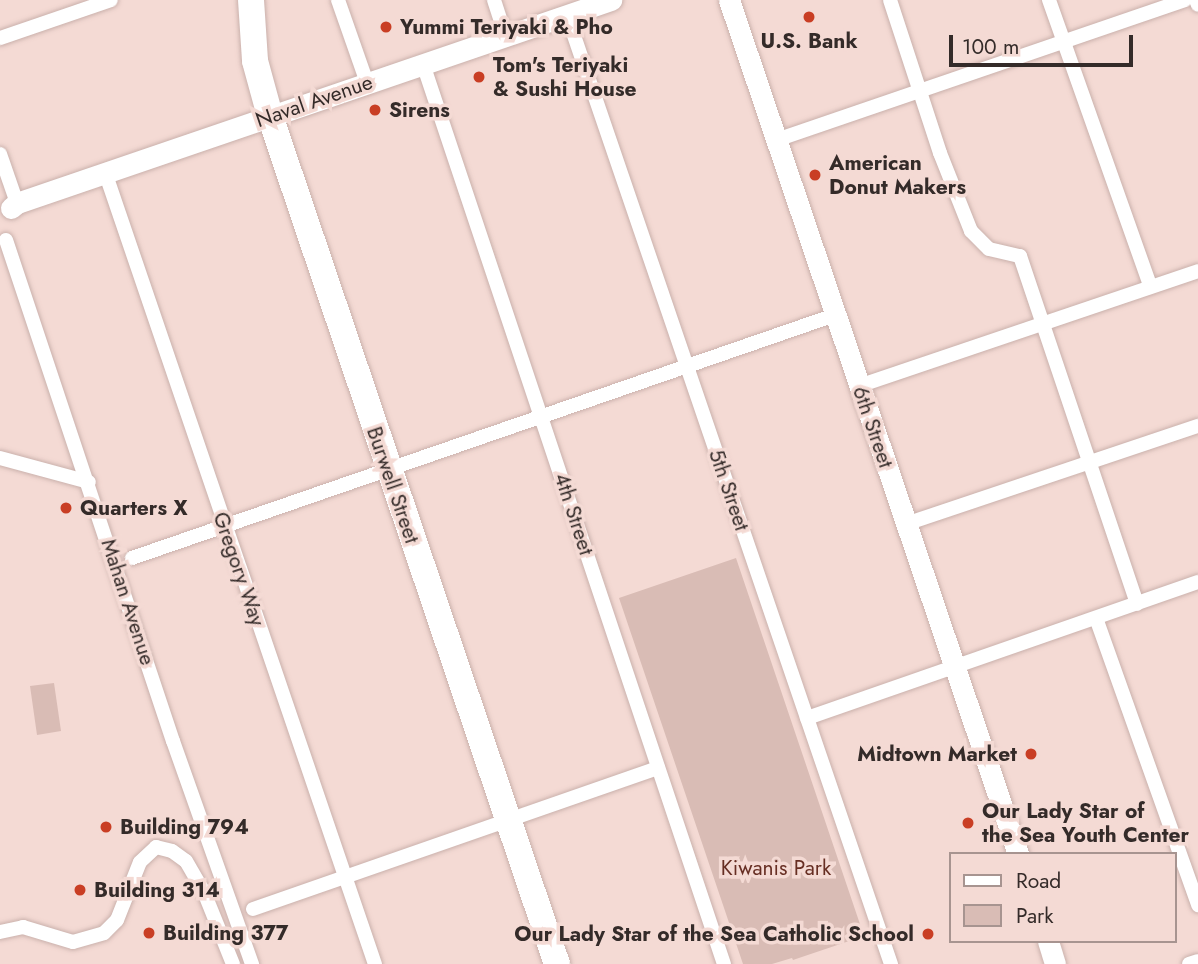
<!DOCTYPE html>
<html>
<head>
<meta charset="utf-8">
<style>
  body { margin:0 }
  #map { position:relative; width:1198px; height:964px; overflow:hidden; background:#f4dad4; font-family:Jost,sans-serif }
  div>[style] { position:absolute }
  .green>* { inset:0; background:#d9bcb5 }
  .roads { filter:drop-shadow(0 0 2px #cab1ac) drop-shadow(0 0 2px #cab1ac) }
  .street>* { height:14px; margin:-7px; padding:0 7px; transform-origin:7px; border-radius:7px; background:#fff }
  .secondary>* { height:21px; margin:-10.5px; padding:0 10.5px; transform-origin:10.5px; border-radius:10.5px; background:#fff }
  .highway>* { height:26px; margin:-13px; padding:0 13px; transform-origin:13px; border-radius:13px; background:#fff }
  .dots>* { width:19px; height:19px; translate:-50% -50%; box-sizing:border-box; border:4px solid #f4dad4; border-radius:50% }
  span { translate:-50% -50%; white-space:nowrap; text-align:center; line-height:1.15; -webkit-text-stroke:7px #f4dad4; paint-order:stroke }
  .poi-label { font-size:21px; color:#342b29; font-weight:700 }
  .left { translate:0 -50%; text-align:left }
  .right { translate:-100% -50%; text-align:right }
  .street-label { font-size:21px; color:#342b29 }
  .park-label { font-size:21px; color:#672e23 }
  .legend { position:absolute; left:949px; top:852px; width:228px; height:91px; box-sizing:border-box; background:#f4dad4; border:2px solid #a79490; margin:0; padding:9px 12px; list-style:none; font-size:21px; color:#342b29 }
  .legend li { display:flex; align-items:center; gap:14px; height:35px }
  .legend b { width:35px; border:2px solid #a79490 }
  .scale { position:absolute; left:949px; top:35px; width:184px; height:32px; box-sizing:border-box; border:4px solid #342b29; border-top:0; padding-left:9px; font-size:21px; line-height:24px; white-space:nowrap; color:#342b29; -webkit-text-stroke:5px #f4dad4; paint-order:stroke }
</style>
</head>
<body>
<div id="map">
  <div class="green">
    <i style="clip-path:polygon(736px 558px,864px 936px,793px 960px,792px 958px,772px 964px,743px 964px,619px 598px)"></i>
    <i style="clip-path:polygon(54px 683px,61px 731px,37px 735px,30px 686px)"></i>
  </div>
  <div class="roads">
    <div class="street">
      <i style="left:338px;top:0;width:88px;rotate:70.7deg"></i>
      <i style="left:494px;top:0;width:38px;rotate:72deg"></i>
      <i style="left:890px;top:0;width:161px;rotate:71.9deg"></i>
      <i style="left:940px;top:153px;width:84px;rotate:68.3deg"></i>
      <i style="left:971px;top:231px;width:25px;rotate:45deg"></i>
      <i style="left:989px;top:249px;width:32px;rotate:13deg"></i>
      <i style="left:1020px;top:256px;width:367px;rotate:71.4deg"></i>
      <i style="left:1049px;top:0;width:302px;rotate:70.5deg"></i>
      <i style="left:1196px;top:0;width:5px;rotate:68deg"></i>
      <i style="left:567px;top:15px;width:1003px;rotate:71.15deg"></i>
      <i style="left:0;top:38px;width:117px;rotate:-18.9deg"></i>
      <i style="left:423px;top:64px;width:949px;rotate:71.51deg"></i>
      <i style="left:776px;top:140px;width:432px;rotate:-18.9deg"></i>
      <i style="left:0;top:154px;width:52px;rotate:70.9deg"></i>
      <i style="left:105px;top:172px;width:837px;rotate:71.18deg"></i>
      <i style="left:6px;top:240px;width:528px;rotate:71.57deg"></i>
      <i style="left:173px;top:741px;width:237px;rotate:70.5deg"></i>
      <i style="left:859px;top:386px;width:358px;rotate:-18.7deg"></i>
      <i style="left:0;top:458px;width:92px;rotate:15.1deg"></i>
      <i style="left:906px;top:524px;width:308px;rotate:-18.6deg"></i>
      <i style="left:132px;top:558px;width:744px;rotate:-19.07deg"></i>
      <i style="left:1096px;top:618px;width:305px;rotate:70.4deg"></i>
      <i style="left:807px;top:718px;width:414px;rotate:-19.2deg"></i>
      <i style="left:253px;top:909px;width:429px;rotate:-19.2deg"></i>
      <i style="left:0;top:932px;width:24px;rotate:-12deg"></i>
      <i style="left:23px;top:927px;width:52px;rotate:16.7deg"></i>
      <i style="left:73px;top:942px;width:32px;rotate:-16deg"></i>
      <i style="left:104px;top:933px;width:18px;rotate:-45deg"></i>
      <i style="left:117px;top:920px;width:62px;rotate:-68.4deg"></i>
      <i style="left:140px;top:862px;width:22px;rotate:-43deg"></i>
      <i style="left:156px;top:847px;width:16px;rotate:14deg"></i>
      <i style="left:172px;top:851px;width:17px;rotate:36deg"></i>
      <i style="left:186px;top:861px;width:36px;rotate:60deg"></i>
      <i style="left:204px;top:892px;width:78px;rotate:68.1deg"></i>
      <i style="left:1189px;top:964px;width:9px;rotate:-18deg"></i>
    </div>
    <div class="secondary">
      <i style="left:729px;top:0;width:902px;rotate:71.3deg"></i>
      <i style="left:11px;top:208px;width:8px;rotate:-40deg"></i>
      <i style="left:17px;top:203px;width:628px;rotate:-18.87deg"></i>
      <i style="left:1048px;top:941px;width:24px;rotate:73deg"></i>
    </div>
    <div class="highway">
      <i style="left:251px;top:0;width:61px;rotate:86.2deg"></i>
      <i style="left:255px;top:61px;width:57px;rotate:74.7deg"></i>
      <i style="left:270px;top:116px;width:895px;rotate:71.3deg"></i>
    </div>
  </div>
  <div class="dots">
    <i style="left:809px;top:17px;background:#c93e24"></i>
    <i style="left:386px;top:27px;background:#c93e24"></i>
    <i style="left:479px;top:77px;background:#c93e24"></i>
    <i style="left:375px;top:110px;background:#c93e24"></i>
    <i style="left:815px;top:175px;background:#c93e24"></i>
    <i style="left:66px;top:508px;background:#c93e24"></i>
    <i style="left:1031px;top:754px;background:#c93e24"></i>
    <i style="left:968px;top:823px;background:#c93e24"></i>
    <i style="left:106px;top:827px;background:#c93e24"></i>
    <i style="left:80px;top:890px;background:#c93e24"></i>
    <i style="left:149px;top:933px;background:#c93e24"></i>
    <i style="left:928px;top:934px;background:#c93e24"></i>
  </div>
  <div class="poi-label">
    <span class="left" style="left:400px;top:27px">Yummi Teriyaki &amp; Pho</span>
    <span style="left:809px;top:41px">U.S. Bank</span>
    <span class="left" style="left:493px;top:77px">Tom's Teriyaki<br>&amp; Sushi House</span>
    <span class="left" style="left:389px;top:110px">Sirens</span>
    <span class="left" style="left:829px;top:175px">American<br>Donut Makers</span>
    <span class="left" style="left:80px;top:508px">Quarters X</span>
    <span class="right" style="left:1017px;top:754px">Midtown Market</span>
    <span class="left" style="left:982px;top:823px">Our Lady Star of<br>the Sea Youth Center</span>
    <span class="left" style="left:120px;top:827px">Building 794</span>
    <span class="left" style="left:94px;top:890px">Building 314</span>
    <span class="left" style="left:163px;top:933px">Building 377</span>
    <span class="right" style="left:914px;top:934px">Our Lady Star of the Sea Catholic School</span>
  </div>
  <div class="street-label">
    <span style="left:314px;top:101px;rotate:-19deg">Naval Avenue</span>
    <span style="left:873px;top:427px;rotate:71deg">6th Street</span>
    <span style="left:393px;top:485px;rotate:71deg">Burwell Street</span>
    <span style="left:729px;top:490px;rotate:71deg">5th Street</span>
    <span style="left:574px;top:514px;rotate:72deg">4th Street</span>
    <span style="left:239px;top:569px;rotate:71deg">Gregory Way</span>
    <span style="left:128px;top:602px;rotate:72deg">Mahan Avenue</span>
  </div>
  <div class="park-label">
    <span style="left:776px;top:868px">Kiwanis Park</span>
  </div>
  <ul class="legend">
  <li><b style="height:9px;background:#fff"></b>Road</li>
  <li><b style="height:19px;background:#d9bcb5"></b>Park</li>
  </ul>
  <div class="scale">100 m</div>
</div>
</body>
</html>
